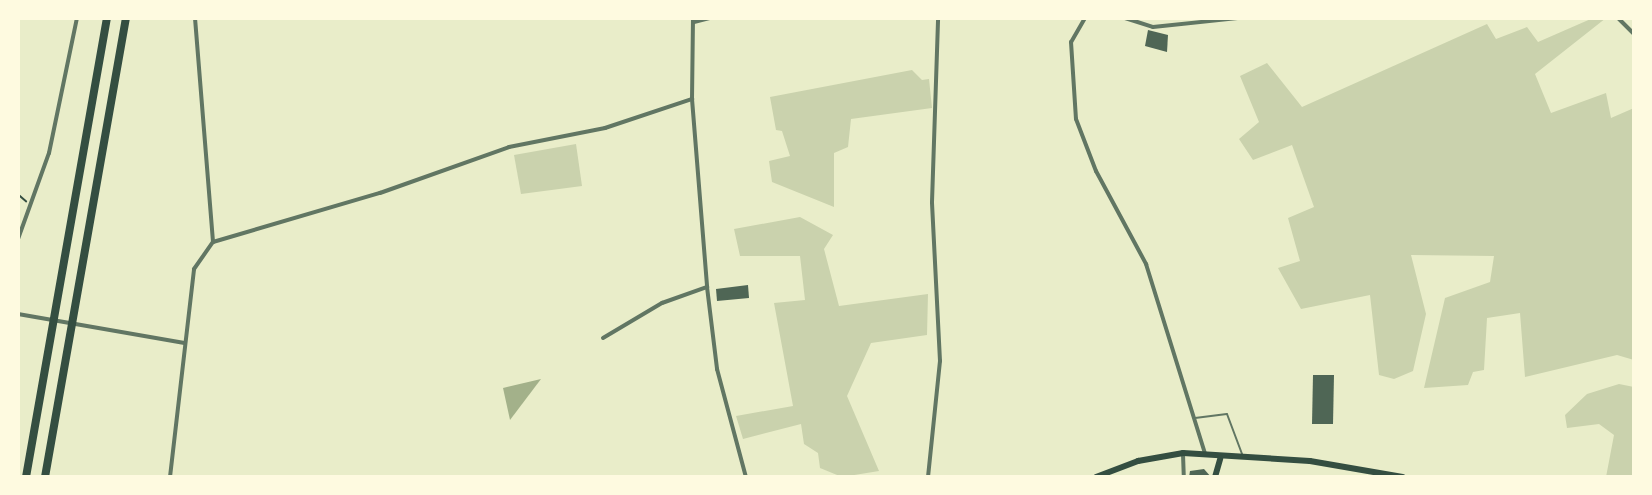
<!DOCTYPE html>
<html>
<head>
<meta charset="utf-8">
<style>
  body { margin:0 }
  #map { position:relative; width:1652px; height:495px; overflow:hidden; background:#e9edc9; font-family:Georgia,serif }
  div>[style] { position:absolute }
  .green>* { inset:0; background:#cad2ad }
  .water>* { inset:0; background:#a3b18a }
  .building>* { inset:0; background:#4f6655 }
  .path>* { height:1.5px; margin:-0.75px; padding:0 0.75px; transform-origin:0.75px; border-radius:0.75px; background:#344e41 }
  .service>* { height:2px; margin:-1px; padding:0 1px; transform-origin:1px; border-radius:1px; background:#617663 }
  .minor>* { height:4px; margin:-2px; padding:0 2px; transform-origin:2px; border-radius:2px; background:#617663 }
  .secondary>* { height:6px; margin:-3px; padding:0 3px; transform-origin:3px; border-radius:3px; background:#344e41 }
  .motorway>* { height:8px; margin:-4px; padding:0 4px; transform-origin:4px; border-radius:4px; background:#344e41 }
  span { translate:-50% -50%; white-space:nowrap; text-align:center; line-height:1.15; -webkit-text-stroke:6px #fefae0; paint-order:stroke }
  .frame { position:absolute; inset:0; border:20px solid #fefae0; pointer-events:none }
</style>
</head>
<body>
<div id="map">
  <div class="green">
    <i style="clip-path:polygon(1593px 18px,1606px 18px,1535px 74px,1551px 113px,1606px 93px,1611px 118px,1634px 108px,1634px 360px,1617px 355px,1525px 377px,1520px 313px,1487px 318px,1484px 370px,1473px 372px,1468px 385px,1424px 388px,1445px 298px,1490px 282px,1494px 256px,1411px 255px,1426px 314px,1413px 371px,1394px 379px,1379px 375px,1370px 295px,1301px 309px,1278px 268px,1300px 261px,1288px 218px,1314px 207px,1292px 145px,1253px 160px,1239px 139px,1259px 122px,1240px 76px,1267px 63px,1302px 107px,1487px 24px,1496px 39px,1527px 27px,1538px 42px)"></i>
    <i style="clip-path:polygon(912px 70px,922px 80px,929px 79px,932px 108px,851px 119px,848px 147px,834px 153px,834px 207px,772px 182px,769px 161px,790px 156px,782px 131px,776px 130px,770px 97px)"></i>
    <i style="clip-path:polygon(576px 144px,582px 186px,521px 194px,514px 155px)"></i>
    <i style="clip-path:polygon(800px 217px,833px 235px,824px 249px,839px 306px,928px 294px,927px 335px,871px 343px,847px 396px,879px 471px,842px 477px,820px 468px,818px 453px,804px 444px,801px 424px,743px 439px,736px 416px,793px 406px,774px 303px,805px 300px,800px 256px,740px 256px,734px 229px)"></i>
    <i style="clip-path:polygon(1619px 384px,1634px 387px,1634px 477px,1606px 477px,1614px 435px,1599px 424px,1567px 428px,1565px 415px,1587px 394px)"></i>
  </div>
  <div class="water">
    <i style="clip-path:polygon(541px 379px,510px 420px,503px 388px)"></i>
  </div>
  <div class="building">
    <i style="clip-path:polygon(1148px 30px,1168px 35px,1167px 52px,1145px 46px)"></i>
    <i style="clip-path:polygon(748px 285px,749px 298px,717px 301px,716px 289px)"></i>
    <i style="clip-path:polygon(1313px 375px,1334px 375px,1333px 424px,1312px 424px)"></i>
    <i style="clip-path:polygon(1204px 469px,1211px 477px,1189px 477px,1190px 471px)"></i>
  </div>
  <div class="path">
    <i style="left:18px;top:194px;width:11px;rotate:41deg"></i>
  </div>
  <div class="service">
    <i style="left:1195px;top:418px;width:32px;rotate:-7deg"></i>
    <i style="left:1227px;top:414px;width:43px;rotate:69.4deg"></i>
  </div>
  <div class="minor">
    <i style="left:195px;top:18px;width:225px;rotate:85.4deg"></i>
    <i style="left:693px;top:18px;width:81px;rotate:90.7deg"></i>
    <i style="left:692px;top:99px;width:189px;rotate:85.4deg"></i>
    <i style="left:707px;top:287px;width:83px;rotate:83deg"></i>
    <i style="left:717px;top:369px;width:112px;rotate:75deg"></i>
    <i style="left:1085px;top:18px;width:28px;rotate:120deg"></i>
    <i style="left:1071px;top:42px;width:77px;rotate:86.3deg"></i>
    <i style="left:1076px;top:119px;width:56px;rotate:69deg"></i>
    <i style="left:1096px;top:171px;width:106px;rotate:61.7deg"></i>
    <i style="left:1146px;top:264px;width:199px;rotate:72.7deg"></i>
    <i style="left:1125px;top:18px;width:29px;rotate:18deg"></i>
    <i style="left:1153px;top:27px;width:85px;rotate:-6deg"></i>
    <i style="left:1618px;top:18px;width:23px;rotate:45deg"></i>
    <i style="left:694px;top:22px;width:16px;rotate:-14deg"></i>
    <i style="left:18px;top:239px;width:91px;rotate:-70.2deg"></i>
    <i style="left:49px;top:153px;width:138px;rotate:-78.3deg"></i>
    <i style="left:18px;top:314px;width:169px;rotate:9.9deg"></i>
    <i style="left:603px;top:338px;width:69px;rotate:-30.7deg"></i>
    <i style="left:662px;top:303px;width:48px;rotate:-19.6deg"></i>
    <i style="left:1183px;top:454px;width:23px;rotate:88deg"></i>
    <i style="left:170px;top:477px;width:209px;rotate:-83.4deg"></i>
    <i style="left:194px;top:269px;width:33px;rotate:-55deg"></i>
    <i style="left:213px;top:242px;width:174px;rotate:-16.4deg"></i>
    <i style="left:380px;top:193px;width:137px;rotate:-19.6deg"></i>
    <i style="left:509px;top:147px;width:98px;rotate:-11.2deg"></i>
    <i style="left:605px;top:128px;width:92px;rotate:-18.4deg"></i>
    <i style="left:928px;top:477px;width:117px;rotate:-84.1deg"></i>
    <i style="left:940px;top:361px;width:159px;rotate:-92.9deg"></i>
    <i style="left:932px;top:202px;width:184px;rotate:-88.1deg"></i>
  </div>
  <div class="secondary">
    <i style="left:1096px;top:477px;width:45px;rotate:-20.9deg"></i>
    <i style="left:1138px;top:461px;width:46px;rotate:-10.1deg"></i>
    <i style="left:1183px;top:453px;width:127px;rotate:3.6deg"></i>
    <i style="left:1310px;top:461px;width:94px;rotate:9.8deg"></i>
    <i style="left:1215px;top:477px;width:19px;rotate:-74deg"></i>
  </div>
  <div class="motorway">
    <i style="left:26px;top:477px;width:466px;rotate:-80deg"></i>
    <i style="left:45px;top:477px;width:466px;rotate:-80deg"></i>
  </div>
  <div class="frame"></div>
</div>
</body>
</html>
